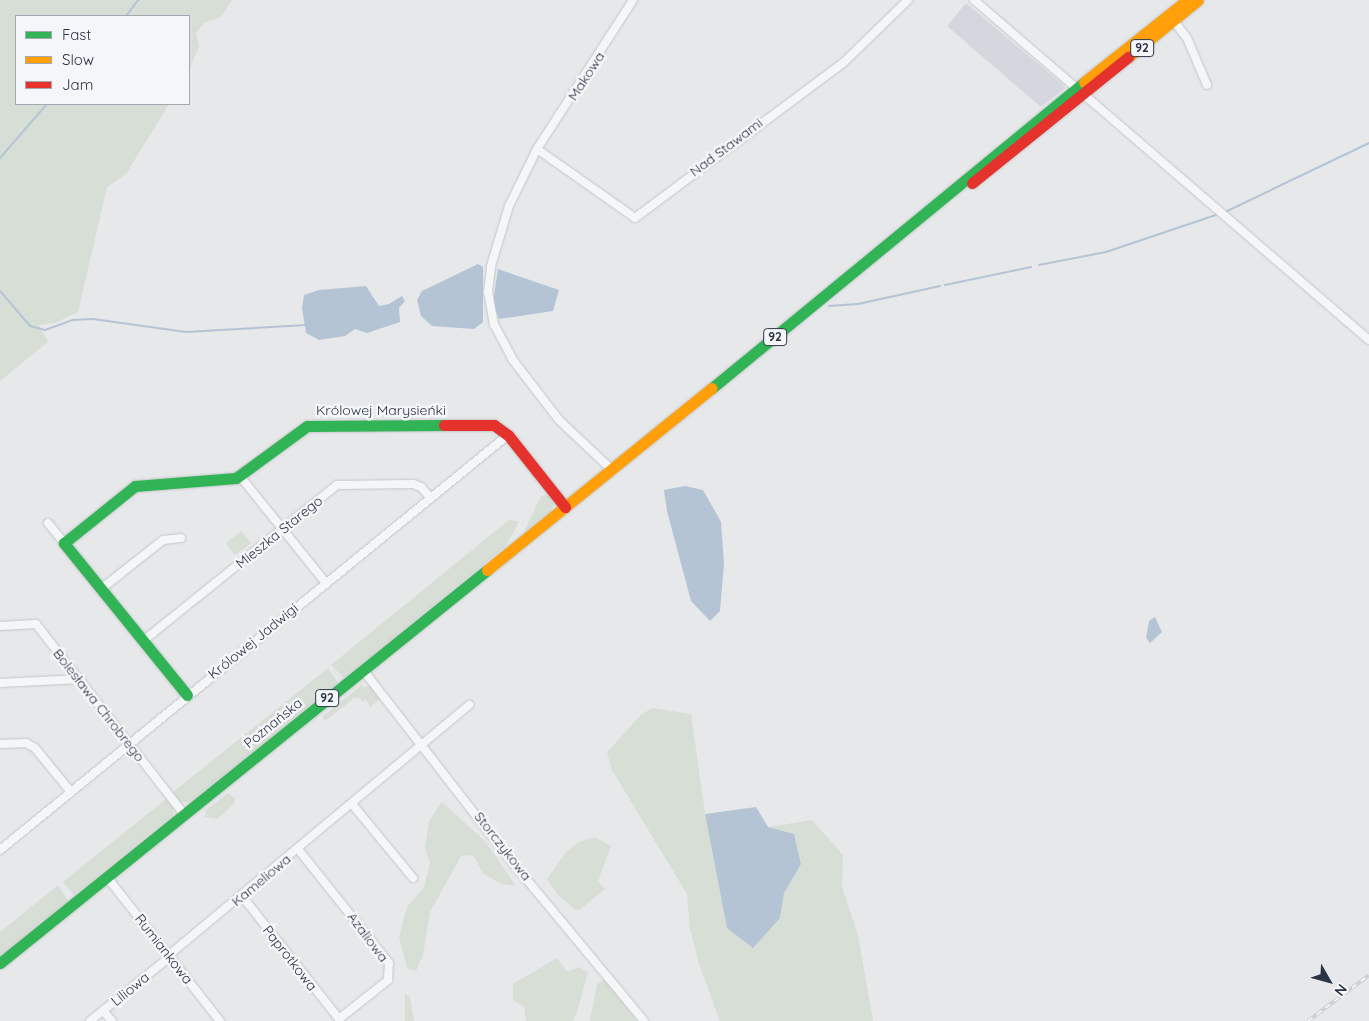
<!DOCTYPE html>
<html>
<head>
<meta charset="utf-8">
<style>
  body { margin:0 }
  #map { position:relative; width:1369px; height:1021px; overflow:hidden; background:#e6e8ea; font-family:Quicksand,sans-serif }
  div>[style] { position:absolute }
  .built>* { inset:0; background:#d4d7dd }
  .green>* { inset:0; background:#d6ded6 }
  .water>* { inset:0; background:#b4c4d5 }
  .stream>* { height:2px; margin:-1px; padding:0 1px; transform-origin:1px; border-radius:1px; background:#b4c4d5 }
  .roads { filter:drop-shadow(0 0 1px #c4c6c8) drop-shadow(0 0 1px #c4c6c8) }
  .street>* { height:8px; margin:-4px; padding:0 4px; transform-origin:4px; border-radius:4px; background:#f5f6f7 }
  .fast>* { height:11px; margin:-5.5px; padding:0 5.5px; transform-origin:5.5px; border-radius:5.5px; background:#30b455 }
  .slow>* { height:11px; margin:-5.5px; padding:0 5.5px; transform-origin:5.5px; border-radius:5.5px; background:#ff9f0a }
  .jam>* { height:11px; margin:-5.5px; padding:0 5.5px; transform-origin:5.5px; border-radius:5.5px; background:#e5322d }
  .rail>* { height:4px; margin-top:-2px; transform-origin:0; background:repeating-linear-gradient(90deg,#f4f6f9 0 5.5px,#cecfd2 0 11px); box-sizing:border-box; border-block:1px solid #cecfd2 }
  span { translate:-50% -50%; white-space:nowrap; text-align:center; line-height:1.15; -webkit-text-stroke:5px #f4f6f9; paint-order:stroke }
  .shield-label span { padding:1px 4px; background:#f4f6f9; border:1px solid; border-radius:4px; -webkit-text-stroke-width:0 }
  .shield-label { font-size:12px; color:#2b3445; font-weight:700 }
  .street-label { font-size:14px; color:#2b3445 }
  .legend { position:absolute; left:15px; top:15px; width:175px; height:90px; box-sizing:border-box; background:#f4f6f9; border:1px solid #a4a8b1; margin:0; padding:6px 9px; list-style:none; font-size:15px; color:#2b3445 }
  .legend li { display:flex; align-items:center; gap:10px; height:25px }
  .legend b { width:25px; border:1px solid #a4a8b1 }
  .north { position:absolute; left:1304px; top:956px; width:50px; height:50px; -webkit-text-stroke:4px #f4f6f9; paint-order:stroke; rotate:128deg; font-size:14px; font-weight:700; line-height:20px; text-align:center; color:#2b3445 }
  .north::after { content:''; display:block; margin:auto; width:18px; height:22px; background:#2b3445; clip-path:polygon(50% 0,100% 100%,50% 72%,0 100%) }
</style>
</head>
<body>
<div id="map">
  <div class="built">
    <i style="clip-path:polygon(966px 3px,1062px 84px,1065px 88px,1041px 107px,947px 26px)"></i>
  </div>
  <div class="green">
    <i style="clip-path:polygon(0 0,232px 0,221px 17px,204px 23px,196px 33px,199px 46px,189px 71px,189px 16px,16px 16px,16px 104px,169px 104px,126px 174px,107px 187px,78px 312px,55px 323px,39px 325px,48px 342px,0 381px)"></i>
    <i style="clip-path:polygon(549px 495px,554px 503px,551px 511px,524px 532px,541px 496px)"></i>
    <i style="clip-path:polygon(509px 520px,518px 521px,517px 526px,505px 547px,344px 678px,331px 665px)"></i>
    <i style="clip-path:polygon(241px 531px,251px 543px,235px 555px,226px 543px)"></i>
    <i style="clip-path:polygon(328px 668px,338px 683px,190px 802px,180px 802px,173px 792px)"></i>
    <i style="clip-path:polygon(371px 684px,380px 698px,370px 708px,366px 699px,363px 702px,360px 698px,354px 698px,325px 721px,322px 717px,362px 685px,365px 688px)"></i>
    <i style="clip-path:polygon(652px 708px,691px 714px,705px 814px,727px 928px,780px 918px,784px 893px,801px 863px,794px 834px,768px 827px,812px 820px,843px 855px,842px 887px,858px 935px,873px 1021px,720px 1021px,699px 964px,690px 929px,687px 894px,612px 770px,607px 752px,641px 715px)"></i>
    <i style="clip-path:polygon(228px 793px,235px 798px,234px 804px,217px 819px,205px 817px,206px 810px)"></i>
    <i style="clip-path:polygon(166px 799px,173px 807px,173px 815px,74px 895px,72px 893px,63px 882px)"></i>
    <i style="clip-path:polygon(442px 802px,485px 841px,516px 886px,501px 884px,483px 873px,473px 855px,461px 856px,430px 912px,423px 955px,416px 971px,407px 968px,399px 937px,407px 907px,424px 887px,430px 863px,425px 848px,429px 821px)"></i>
    <i style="clip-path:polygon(595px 837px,611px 846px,598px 881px,605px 889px,579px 910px,574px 909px,558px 895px,547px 879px,567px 851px,579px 842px)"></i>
    <i style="clip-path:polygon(58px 885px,68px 901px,0 956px,0 932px)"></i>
    <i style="clip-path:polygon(557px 958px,567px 972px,579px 967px,588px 972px,577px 1012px,572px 1021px,526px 1021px,524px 1006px,513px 1000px,513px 984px)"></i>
    <i style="clip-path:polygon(606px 978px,636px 1021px,590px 1021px,597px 984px)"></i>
    <i style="clip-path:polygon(405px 994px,410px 997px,414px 1021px,405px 1021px)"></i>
  </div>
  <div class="water">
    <i style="clip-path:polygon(478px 264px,483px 267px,483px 322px,474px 329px,432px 326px,421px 316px,417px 300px,422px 291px)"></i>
    <i style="clip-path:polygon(498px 269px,559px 290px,553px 311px,499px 319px,493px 302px)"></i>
    <i style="clip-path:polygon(366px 286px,379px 306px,389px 304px,402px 296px,405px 301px,399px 308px,400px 322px,367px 333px,355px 329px,345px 336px,319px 340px,306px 333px,302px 308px,304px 295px,319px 290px)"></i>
    <i style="clip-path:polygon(685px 486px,703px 490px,721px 522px,724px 564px,720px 611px,710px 621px,691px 601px,667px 511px,664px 490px)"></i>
    <i style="clip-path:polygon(1155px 617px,1162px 632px,1150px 643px,1146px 638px,1149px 621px)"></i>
    <i style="clip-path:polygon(756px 807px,768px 827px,794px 834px,801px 864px,784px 893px,780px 918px,753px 948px,727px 928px,705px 814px)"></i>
  </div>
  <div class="stream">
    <i style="left:126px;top:16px;width:20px;rotate:-53deg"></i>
    <i style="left:0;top:158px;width:72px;rotate:-49deg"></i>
    <i style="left:1223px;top:213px;width:162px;rotate:-25.6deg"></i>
    <i style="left:1039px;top:265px;width:68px;rotate:-11deg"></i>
    <i style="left:1106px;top:252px;width:119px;rotate:-18.6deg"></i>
    <i style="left:945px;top:285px;width:88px;rotate:-11.8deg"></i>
    <i style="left:0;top:291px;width:46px;rotate:49.4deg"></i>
    <i style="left:30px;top:326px;width:16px;rotate:15deg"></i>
    <i style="left:45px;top:330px;width:29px;rotate:-20deg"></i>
    <i style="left:72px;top:320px;width:21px;rotate:-3deg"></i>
    <i style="left:93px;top:319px;width:94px;rotate:8deg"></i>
    <i style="left:186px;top:332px;width:121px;rotate:-3.3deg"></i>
    <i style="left:829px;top:306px;width:29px;rotate:-4deg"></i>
    <i style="left:858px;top:304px;width:84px;rotate:-12.4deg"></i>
  </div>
  <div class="roads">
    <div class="street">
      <i style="left:974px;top:0;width:521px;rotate:40.72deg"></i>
      <i style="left:1174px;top:21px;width:21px;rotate:53deg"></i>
      <i style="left:1187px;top:38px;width:51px;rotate:66.9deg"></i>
      <i style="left:537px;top:149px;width:120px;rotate:35.1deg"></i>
      <i style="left:635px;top:218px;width:259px;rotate:-36.7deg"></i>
      <i style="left:843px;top:63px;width:91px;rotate:-44.1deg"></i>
      <i style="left:611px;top:469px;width:71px;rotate:-136.7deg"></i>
      <i style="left:559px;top:420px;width:76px;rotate:-127.5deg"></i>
      <i style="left:513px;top:360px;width:40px;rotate:-118deg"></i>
      <i style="left:494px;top:325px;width:34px;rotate:-100deg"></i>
      <i style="left:488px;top:292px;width:26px;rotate:-83deg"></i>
      <i style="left:491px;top:266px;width:63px;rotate:-73.3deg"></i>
      <i style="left:509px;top:206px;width:64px;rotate:-63.8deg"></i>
      <i style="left:537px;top:149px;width:177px;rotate:-57.2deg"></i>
      <i style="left:240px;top:476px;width:137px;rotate:51.2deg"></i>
      <i style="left:48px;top:523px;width:26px;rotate:51deg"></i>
      <i style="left:101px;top:589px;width:79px;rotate:-38.3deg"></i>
      <i style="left:163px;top:540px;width:18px;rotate:-6deg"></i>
      <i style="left:0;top:626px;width:36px;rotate:-3deg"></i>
      <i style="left:36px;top:624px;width:241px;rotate:52.1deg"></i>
      <i style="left:143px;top:641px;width:249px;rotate:-38.8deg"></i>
      <i style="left:337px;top:485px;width:76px;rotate:-0.8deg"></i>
      <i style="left:413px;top:484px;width:9px;rotate:21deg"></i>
      <i style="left:421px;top:487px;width:15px;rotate:48deg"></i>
      <i style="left:363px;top:670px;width:237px;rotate:52.2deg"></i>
      <i style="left:508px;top:857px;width:213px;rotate:50.3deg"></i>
      <i style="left:0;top:683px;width:81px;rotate:-2.8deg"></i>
      <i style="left:0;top:744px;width:26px;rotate:-2deg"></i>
      <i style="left:26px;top:743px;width:10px;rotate:29deg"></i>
      <i style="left:35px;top:748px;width:57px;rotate:50.7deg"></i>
      <i style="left:352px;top:804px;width:96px;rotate:50.5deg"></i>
      <i style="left:0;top:850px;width:656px;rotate:-39.25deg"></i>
      <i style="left:107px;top:877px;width:183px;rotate:51.9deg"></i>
      <i style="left:242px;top:896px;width:157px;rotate:51.7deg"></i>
      <i style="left:339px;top:1019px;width:63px;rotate:-38.5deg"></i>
      <i style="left:388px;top:980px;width:17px;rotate:-87deg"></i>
      <i style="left:389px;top:963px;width:146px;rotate:-128.6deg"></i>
      <i style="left:169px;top:955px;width:391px;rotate:-39.8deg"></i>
      <i style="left:103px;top:1011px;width:13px;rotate:48deg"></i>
      <i style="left:90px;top:1021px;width:102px;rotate:-38.7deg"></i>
    </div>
    <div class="fast">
      <i style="left:712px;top:388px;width:482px;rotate:-39.4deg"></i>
      <i style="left:187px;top:695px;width:196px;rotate:-129deg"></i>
      <i style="left:64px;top:543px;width:91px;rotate:-38.8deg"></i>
      <i style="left:135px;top:486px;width:101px;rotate:-4.5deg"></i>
      <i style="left:236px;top:478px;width:88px;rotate:-36.2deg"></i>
      <i style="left:307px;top:426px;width:137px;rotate:-0.4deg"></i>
      <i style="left:0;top:963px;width:626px;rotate:-38.9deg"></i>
    </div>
    <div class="slow">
      <i style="left:1128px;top:57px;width:90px;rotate:-39.2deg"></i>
      <i style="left:1084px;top:82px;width:132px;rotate:-38.5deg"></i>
      <i style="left:487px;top:570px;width:289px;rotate:-39deg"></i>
    </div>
    <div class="jam">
      <i style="left:972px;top:183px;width:201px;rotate:-38.9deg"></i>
      <i style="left:444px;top:425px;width:50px"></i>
      <i style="left:494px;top:425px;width:17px;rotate:36deg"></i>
      <i style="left:508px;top:435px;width:92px;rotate:51.6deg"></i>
    </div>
  </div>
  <div class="rail">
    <i style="left:1308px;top:1021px;width:76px;rotate:-37deg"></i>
  </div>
  <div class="shield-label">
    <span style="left:1142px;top:48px">92</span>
    <span style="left:775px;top:337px">92</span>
    <span style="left:327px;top:698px">92</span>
  </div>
  <div class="street-label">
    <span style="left:586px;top:76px;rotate:-57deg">Makowa</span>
    <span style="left:726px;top:147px;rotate:-37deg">Nad Stawami</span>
    <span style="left:381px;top:410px">Królowej Marysieńki</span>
    <span style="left:279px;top:532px;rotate:-39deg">Mieszka Starego</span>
    <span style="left:253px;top:641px;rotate:-39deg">Królowej Jadwigi</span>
    <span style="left:99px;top:705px;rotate:52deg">Bolesława Chrobrego</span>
    <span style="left:273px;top:723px;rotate:-39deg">Poznańska</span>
    <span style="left:503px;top:846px;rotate:52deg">Storczykowa</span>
    <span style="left:261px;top:880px;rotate:-40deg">Kameliowa</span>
    <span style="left:368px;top:937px;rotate:53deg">Azaliowa</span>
    <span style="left:164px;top:949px;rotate:52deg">Rumiankowa</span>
    <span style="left:290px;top:958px;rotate:52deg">Paprotkowa</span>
    <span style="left:130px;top:989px;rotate:-39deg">Liliowa</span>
  </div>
  <ul class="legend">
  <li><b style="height:6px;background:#30b455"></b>Fast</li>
  <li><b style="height:6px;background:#ff9f0a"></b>Slow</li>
  <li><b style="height:6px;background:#e5322d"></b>Jam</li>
  </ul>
  <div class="north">N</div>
</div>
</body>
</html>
